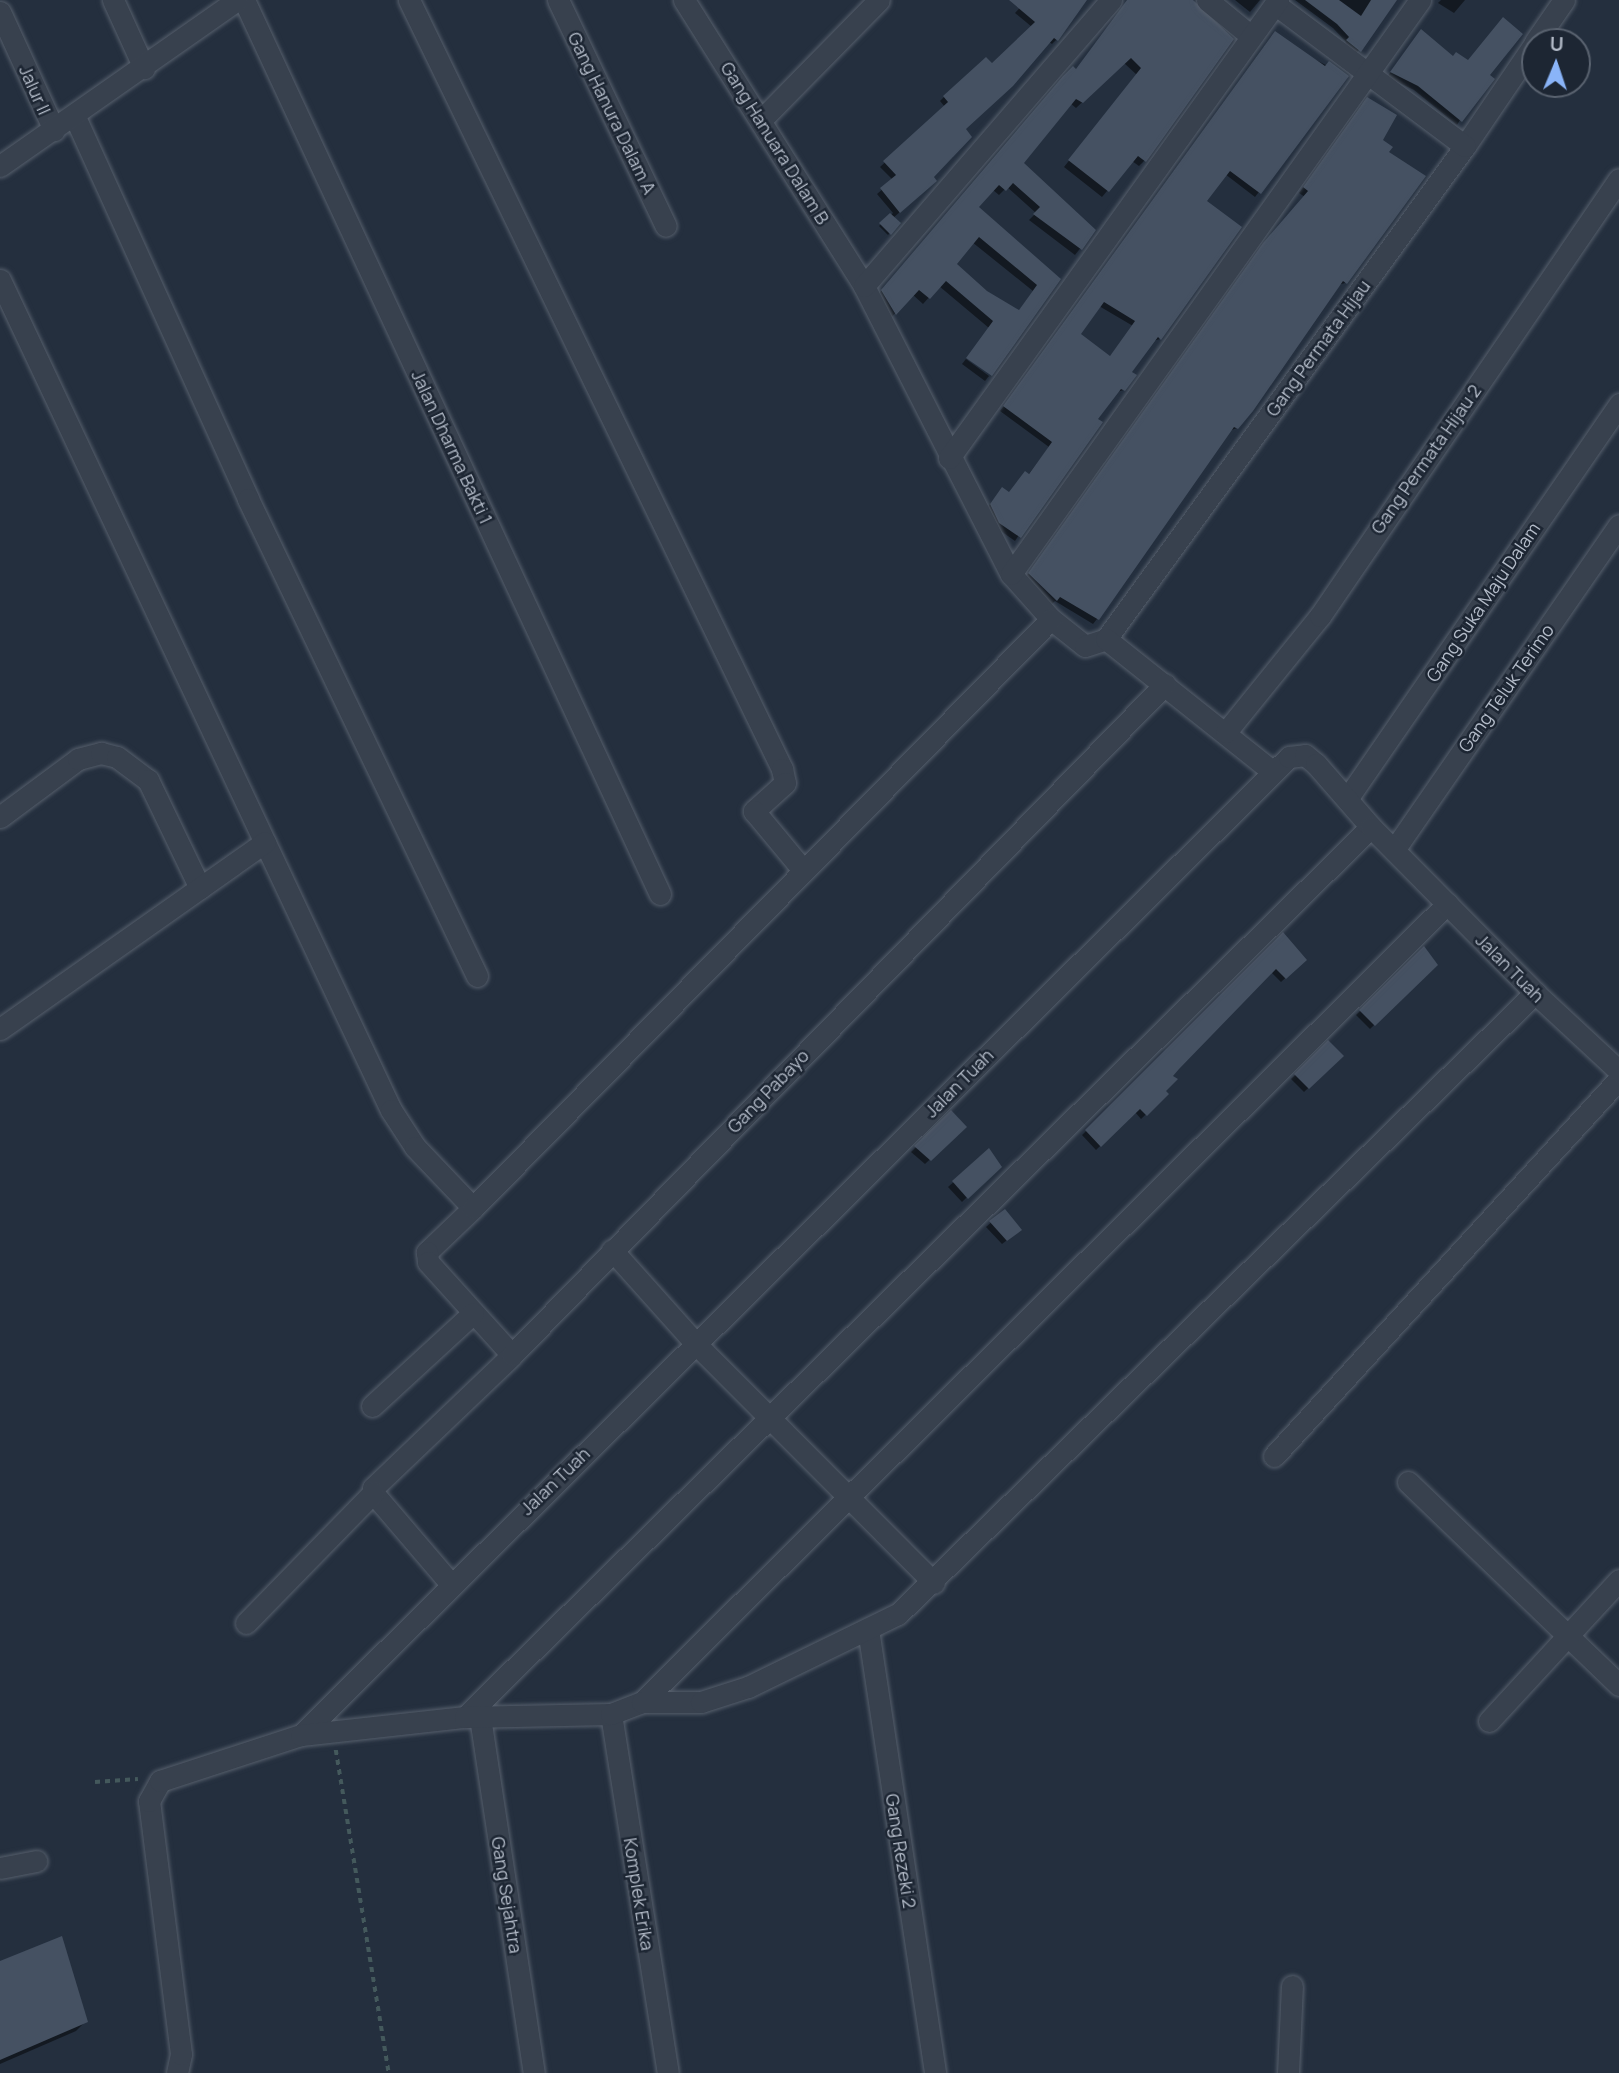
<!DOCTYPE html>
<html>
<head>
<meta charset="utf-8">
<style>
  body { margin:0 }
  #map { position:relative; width:1619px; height:2073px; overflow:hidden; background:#242f3e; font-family:Manrope,sans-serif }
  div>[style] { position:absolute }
  .shadow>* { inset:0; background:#0007 }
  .building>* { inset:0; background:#455162 }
  .path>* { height:3.5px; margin-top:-1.75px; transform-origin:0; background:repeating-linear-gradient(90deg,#44595c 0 5px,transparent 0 10px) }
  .roads { filter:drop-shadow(0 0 2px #565f6c) drop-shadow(0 0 2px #565f6c) }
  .minor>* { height:21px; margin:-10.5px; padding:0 10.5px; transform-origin:10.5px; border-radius:10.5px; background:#38414e }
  span { translate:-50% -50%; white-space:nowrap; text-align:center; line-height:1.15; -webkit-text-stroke:5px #1d2633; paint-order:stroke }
  .street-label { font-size:18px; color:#b4bcc9 }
  .north { position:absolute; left:1521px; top:28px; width:70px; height:70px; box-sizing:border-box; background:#1d2633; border:2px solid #59626f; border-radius:50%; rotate:2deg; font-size:19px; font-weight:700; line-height:28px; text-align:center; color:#b4bcc9 }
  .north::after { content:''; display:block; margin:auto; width:24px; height:32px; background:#8ab4f8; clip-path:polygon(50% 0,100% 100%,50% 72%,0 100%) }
</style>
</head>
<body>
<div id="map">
  <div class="shadow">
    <i style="clip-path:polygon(1027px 0,1083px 0,1056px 40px,1052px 44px,1048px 41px,964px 129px,951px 154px,953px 157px,932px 177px,931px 185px,893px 218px,898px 223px,888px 235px,879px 226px,893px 213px,877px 194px,893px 180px,880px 167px,945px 107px,940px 101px,944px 97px,992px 66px,1032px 27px,1015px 13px)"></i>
    <i style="clip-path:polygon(evenodd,1129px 0,1168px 0,1232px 39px,1144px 161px,1139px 166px,1132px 161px,1102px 197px,1064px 167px,1137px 75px,1124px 63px,1076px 108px,1070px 103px,1021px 163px,1094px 231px,1075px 255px,1029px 220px,1036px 213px,1007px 187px,999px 195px,993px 190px,977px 207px,1059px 279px,991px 374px,989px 328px,939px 286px,923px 304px,912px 294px,890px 319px,876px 297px,1060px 82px,1076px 71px,1129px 0,972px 242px,1033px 291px,1018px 312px,986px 292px,954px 264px,972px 242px)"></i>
    <i style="clip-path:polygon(1235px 0,1260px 0,1250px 12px)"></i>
    <i style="clip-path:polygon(1295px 0,1395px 0,1355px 55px,1343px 46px,1346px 42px,1333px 28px)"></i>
    <i style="clip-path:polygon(1441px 0,1465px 0,1454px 13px,1438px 3px)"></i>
    <i style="clip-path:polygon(1421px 31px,1453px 58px,1487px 75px,1457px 125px,1414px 90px,1387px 77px)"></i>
    <i style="clip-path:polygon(evenodd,1271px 37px,1347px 76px,1255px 197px,1225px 174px,1205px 202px,1160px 339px,1153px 341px,1130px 373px,1124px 390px,1116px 392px,1096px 419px,1015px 541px,995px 527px,986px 509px,998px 494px,1009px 494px,1028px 475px,1049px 447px,1000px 411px,1271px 37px,1099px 306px,1133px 326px,1109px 358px,1079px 334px,1099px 306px)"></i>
    <i style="clip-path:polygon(1362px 104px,1380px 140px,1345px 283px,1338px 285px,1237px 428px,1229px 431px,1097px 619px,1093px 624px,1055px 601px,1051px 605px,1024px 579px,1259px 249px,1305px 197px,1299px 193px)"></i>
    <i style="clip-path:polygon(966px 359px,989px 376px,985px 381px,962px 364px)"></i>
    <i style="clip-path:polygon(1283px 935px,1305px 960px,1281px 982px,1271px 972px,1177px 1068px,1163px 1091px,1167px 1094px,1141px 1119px,1135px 1112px,1096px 1150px,1082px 1135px)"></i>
    <i style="clip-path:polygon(1424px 949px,1435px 965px,1370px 1029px,1356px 1015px)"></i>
    <i style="clip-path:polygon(1328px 1043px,1342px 1056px,1304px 1092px,1291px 1079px)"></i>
    <i style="clip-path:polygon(951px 1113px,964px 1127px,925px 1164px,911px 1152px)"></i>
    <i style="clip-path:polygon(989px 1151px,999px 1166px,962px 1202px,948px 1187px)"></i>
    <i style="clip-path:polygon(1004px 1211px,1015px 1234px,1002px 1244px,986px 1227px)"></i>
    <i style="clip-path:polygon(0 1963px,86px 2021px,76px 2031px,0 2064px)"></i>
  </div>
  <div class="building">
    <i style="clip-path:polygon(1009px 0,1087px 0,1058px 41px,1054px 38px,1013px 86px,966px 129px,972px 137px,934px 177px,937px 181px,900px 213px,880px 188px,896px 175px,883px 161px,948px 102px,943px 96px,986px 57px,992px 63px,1035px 22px)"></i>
    <i style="clip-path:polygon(evenodd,1127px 0,1193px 0,1234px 39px,1146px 162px,1138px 156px,1109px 192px,1068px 160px,1141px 68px,1131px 58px,1083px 103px,1076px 99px,1024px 163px,1096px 230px,1082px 250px,1033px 214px,1040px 207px,1013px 183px,1006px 191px,999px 185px,979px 207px,1061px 279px,992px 376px,966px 358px,993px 321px,946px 281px,930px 299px,919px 290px,896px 315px,881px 290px,1063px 76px,1073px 66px,1076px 69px,1127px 0,979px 237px,1037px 285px,1019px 310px,987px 291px,957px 264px,979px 237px)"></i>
    <i style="clip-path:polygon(1305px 0,1339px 0,1361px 16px,1371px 0,1397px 0,1361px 52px,1346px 40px,1349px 37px,1337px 24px)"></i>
    <i style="clip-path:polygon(1503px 17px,1523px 34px,1490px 75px,1495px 79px,1462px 122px,1418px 86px,1390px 72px,1421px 29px,1453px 56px,1456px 52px,1468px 60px)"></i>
    <i style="clip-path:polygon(evenodd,1275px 31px,1325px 66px,1329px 61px,1349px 76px,1261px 194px,1230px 171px,1207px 201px,1242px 227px,1161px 340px,1158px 337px,1132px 372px,1137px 375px,1125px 391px,1121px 389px,1098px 419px,1103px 422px,1021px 538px,999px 523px,990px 504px,1002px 487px,1009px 492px,1025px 471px,1029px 474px,1052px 442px,1003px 406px,1275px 31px,1104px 302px,1135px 321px,1110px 356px,1081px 334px,1104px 302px)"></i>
    <i style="clip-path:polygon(1367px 97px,1397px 115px,1383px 140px,1393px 147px,1389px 152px,1426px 176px,1347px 284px,1343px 281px,1253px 411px,1238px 429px,1234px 427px,1099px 620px,1060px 597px,1057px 601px,1028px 573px,1263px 243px,1308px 191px,1303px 187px)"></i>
    <i style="clip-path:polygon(890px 213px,901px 223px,891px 235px,879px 223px)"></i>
    <i style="clip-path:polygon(1283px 932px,1307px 960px,1286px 979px,1276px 969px,1179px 1069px,1173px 1076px,1178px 1079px,1166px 1091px,1169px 1094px,1147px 1116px,1140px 1109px,1101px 1147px,1085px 1130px)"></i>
    <i style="clip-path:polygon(1424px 946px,1438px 965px,1375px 1026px,1359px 1010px)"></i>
    <i style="clip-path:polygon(1328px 1040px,1344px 1056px,1309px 1089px,1294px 1074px)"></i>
    <i style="clip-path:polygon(951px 1110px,967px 1127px,931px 1161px,914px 1146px)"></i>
    <i style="clip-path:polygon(989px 1148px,1002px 1167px,968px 1199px,952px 1181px)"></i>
    <i style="clip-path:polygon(1005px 1209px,1022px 1230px,1007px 1241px,989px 1221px)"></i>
    <i style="clip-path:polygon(62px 1936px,88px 2022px,0 2060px,0 1961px)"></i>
  </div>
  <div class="path">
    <i style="left:336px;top:1750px;width:327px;rotate:80.7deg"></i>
    <i style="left:95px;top:1782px;width:43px;rotate:-4deg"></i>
  </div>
  <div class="roads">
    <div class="minor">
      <i style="left:113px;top:0;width:75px;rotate:65.5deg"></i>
      <i style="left:244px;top:0;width:986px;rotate:65.05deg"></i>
      <i style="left:409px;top:0;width:855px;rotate:64.12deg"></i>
      <i style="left:782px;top:769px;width:14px;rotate:78deg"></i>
      <i style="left:785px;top:783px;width:42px;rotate:137.9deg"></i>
      <i style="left:754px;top:811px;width:77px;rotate:50.3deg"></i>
      <i style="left:558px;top:0;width:250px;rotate:64.5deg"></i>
      <i style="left:684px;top:0;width:338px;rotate:57.8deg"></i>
      <i style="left:864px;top:286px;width:323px;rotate:63deg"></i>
      <i style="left:1011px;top:574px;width:60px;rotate:48.4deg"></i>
      <i style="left:1051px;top:619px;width:43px;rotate:38.5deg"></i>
      <i style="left:1085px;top:646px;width:22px;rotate:-18deg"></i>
      <i style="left:1106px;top:639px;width:610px;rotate:-53.94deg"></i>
      <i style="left:1465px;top:146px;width:125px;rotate:-55.8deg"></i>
      <i style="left:1207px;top:0;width:57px;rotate:39.3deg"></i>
      <i style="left:1275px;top:4px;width:237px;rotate:36.8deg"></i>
      <i style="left:0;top:12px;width:130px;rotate:65.4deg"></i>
      <i style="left:1535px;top:42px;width:51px;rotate:-55.4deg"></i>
      <i style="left:75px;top:117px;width:419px;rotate:65.6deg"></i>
      <i style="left:248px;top:499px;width:529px;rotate:64.36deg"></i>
      <i style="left:761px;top:120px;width:168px;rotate:-45.5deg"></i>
      <i style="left:0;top:166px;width:289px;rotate:-35deg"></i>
      <i style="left:0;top:280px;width:917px;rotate:64.78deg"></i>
      <i style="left:391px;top:1110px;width:44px;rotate:57deg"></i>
      <i style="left:415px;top:1147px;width:84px;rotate:46.4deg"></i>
      <i style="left:473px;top:1208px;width:64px;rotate:136.3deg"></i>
      <i style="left:427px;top:1252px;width:10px;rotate:84deg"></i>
      <i style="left:428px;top:1262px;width:125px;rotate:47.9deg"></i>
      <i style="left:864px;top:286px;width:378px;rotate:-49.2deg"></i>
      <i style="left:949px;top:458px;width:564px;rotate:-54.31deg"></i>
      <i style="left:1011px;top:574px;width:705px;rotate:-54.53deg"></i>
      <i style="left:1106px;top:639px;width:212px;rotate:38.5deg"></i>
      <i style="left:1226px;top:732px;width:149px;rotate:-51deg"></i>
      <i style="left:1320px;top:616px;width:529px;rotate:-55.62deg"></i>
      <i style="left:1347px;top:799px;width:480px;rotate:-55.4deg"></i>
      <i style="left:0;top:817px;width:97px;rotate:-36.6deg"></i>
      <i style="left:78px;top:759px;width:24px;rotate:-15deg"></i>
      <i style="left:101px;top:753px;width:16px;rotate:14deg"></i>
      <i style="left:117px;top:757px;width:39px;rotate:37deg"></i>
      <i style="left:148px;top:780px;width:120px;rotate:64.3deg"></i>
      <i style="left:1394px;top:850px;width:395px;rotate:-55.3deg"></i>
      <i style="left:0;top:1029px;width:324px;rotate:-35.2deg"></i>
      <i style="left:473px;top:1208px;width:825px;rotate:-45.54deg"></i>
      <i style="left:612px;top:1250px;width:126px;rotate:48.2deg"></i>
      <i style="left:696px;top:1344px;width:337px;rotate:45.1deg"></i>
      <i style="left:372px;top:1406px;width:137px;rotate:-42.6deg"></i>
      <i style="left:1274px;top:1456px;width:511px;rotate:-47.54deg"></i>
      <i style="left:1408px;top:1482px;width:293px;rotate:43.9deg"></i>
      <i style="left:450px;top:1583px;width:118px;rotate:-130.5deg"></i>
      <i style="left:373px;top:1493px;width:5px;rotate:-90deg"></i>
      <i style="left:373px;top:1488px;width:192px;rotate:-43.7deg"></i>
      <i style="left:512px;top:1355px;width:936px;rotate:-45.78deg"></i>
      <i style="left:246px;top:1623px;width:182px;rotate:-45.7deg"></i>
      <i style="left:868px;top:1629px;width:449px;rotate:81.4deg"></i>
      <i style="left:642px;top:1702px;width:1134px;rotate:-44.75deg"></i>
      <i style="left:611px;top:1714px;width:363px;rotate:81deg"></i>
      <i style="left:465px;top:1717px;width:1270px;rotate:-44.49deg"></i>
      <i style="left:480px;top:1717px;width:360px;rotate:81.4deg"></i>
      <i style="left:1489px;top:1721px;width:192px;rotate:-47.3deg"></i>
      <i style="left:301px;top:1735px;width:1390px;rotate:-44.71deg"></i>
      <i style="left:1289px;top:757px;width:16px;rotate:-7deg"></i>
      <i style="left:1305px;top:755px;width:14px;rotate:39deg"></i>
      <i style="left:1316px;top:764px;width:84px;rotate:48.9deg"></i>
      <i style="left:1371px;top:827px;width:233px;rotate:45.3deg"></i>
      <i style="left:1535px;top:993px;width:115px;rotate:42.9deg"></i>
      <i style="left:0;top:1868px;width:37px;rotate:-11deg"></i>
      <i style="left:177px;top:2073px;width:19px;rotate:-78deg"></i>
      <i style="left:181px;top:2054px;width:255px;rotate:-97.2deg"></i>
      <i style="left:149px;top:1801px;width:23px;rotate:-61deg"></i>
      <i style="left:160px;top:1781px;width:148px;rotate:-18.1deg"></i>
      <i style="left:301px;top:1735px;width:165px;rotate:-6.3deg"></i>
      <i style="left:465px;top:1717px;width:146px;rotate:-1.2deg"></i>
      <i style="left:611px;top:1714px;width:33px;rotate:-21deg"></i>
      <i style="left:642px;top:1702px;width:59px"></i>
      <i style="left:701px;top:1702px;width:49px;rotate:-17.7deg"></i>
      <i style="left:748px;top:1687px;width:167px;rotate:-26deg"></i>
      <i style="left:898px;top:1614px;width:890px;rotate:-44.27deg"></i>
      <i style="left:1288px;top:2073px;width:87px;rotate:-87.4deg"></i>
    </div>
  </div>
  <div class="street-label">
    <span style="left:35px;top:90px;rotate:66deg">Jalur II</span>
    <span style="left:612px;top:113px;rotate:64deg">Gang Hanura Dalam A</span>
    <span style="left:775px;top:143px;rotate:58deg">Gang Hanuara Dalam B</span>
    <span style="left:1318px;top:348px;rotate:-54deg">Gang Permata Hijau</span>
    <span style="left:452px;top:447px;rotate:65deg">Jalan Dharma Bakti 1</span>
    <span style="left:1426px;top:459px;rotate:-55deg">Gang Permata Hijau 2</span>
    <span style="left:1483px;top:602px;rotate:-56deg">Gang Suka Maju Dalam</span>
    <span style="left:1506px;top:688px;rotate:-55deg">Gang Teluk Terimo</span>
    <span style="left:1510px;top:968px;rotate:45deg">Jalan Tuah</span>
    <span style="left:959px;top:1083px;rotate:-45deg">Jalan Tuah</span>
    <span style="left:768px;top:1091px;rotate:-46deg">Gang Pabayo</span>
    <span style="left:555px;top:1481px;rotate:-44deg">Jalan Tuah</span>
    <span style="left:901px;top:1851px;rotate:81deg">Gang Rezeki 2</span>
    <span style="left:639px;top:1894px;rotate:81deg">Komplek Erika</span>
    <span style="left:507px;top:1895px;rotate:81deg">Gang Sejahtra</span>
  </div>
  <div class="north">U</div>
</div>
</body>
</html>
